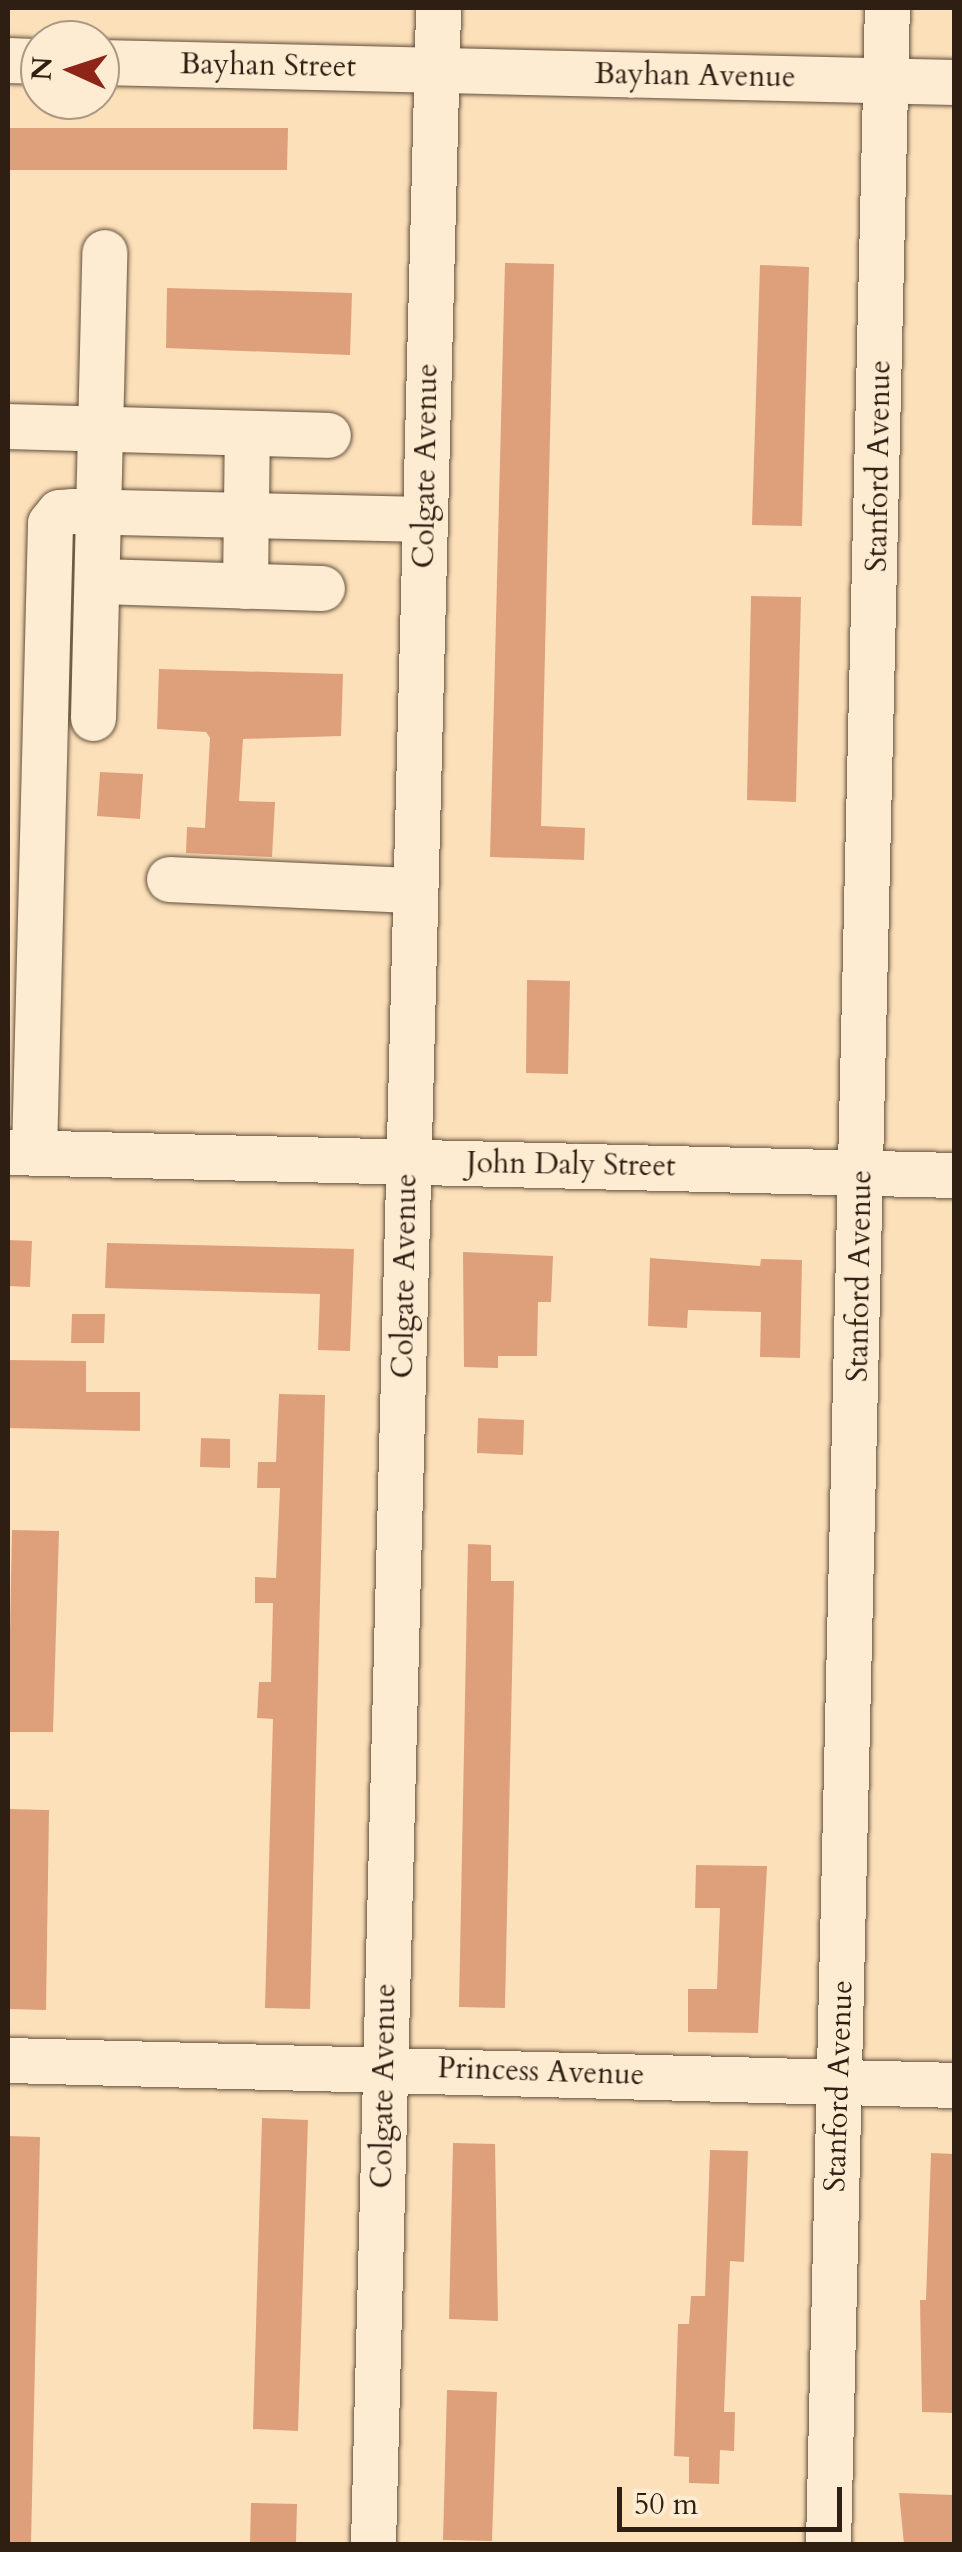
<!DOCTYPE html>
<html>
<head>
<meta charset="utf-8">
<style>
  body { margin:0 }
  #map { position:relative; width:962px; height:2552px; overflow:hidden; background:#fce0b9; font-family:Cardo,serif }
  div>[style] { position:absolute }
  .building>* { inset:0; background:#dea07b }
  .roads { filter:drop-shadow(0 0 2px #624f3c) drop-shadow(0 0 2px #624f3c) }
  .minor>* { height:45px; margin:-22.5px; padding:0 22.5px; transform-origin:22.5px; border-radius:22.5px; background:#fdebd2 }
  span { translate:-50% -50%; white-space:nowrap; text-align:center; line-height:1.15; -webkit-text-stroke:10px #fdebd2; paint-order:stroke }
  .street-label { font-size:30px; color:#2f1f13 }
  .frame { position:absolute; inset:0; border:10px solid #2f1f13; pointer-events:none }
  .north { position:absolute; left:20px; top:20px; width:100px; height:100px; box-sizing:border-box; background:#fdebd2; border:2px solid #ab9986; border-radius:50%; rotate:273deg; font-size:28px; font-weight:700; line-height:40px; text-align:center; color:#2f1f13 }
  .north::after { content:''; display:block; margin:auto; width:35px; height:45px; background:#8f2418; clip-path:polygon(50% 0,100% 100%,50% 72%,0 100%) }
  .scale { position:absolute; left:617px; top:2487px; width:225px; height:45px; box-sizing:border-box; border:5px solid #2f1f13; border-top:0; padding-left:12px; font-size:30px; line-height:35px; white-space:nowrap; color:#2f1f13; -webkit-text-stroke:8px #fdebd2; paint-order:stroke }
</style>
</head>
<body>
<div id="map">
  <div class="building">
    <i style="clip-path:polygon(8px 128px,288px 128px,287px 170px,8px 170px)"></i>
    <i style="clip-path:polygon(505px 263px,554px 264px,541px 826px,585px 828px,584px 860px,490px 857px)"></i>
    <i style="clip-path:polygon(760px 265px,809px 267px,802px 526px,752px 525px)"></i>
    <i style="clip-path:polygon(167px 288px,352px 293px,350px 355px,166px 348px)"></i>
    <i style="clip-path:polygon(751px 596px,801px 597px,796px 802px,747px 800px)"></i>
    <i style="clip-path:polygon(159px 669px,343px 674px,341px 736px,243px 739px,239px 801px,275px 802px,272px 857px,186px 853px,187px 827px,205px 828px,210px 738px,206px 732px,157px 729px)"></i>
    <i style="clip-path:polygon(100px 772px,143px 774px,140px 819px,97px 816px)"></i>
    <i style="clip-path:polygon(527px 980px,570px 981px,568px 1074px,526px 1073px)"></i>
    <i style="clip-path:polygon(8px 1240px,32px 1241px,30px 1287px,8px 1286px)"></i>
    <i style="clip-path:polygon(107px 1243px,354px 1249px,350px 1351px,318px 1350px,320px 1294px,105px 1288px)"></i>
    <i style="clip-path:polygon(463px 1252px,553px 1256px,551px 1302px,538px 1302px,537px 1356px,498px 1356px,498px 1368px,464px 1367px)"></i>
    <i style="clip-path:polygon(650px 1258px,760px 1266px,761px 1259px,802px 1260px,800px 1358px,760px 1357px,761px 1312px,688px 1310px,687px 1328px,648px 1326px)"></i>
    <i style="clip-path:polygon(72px 1314px,105px 1314px,104px 1343px,71px 1343px)"></i>
    <i style="clip-path:polygon(8px 1360px,86px 1361px,86px 1392px,140px 1392px,140px 1431px,8px 1428px)"></i>
    <i style="clip-path:polygon(279px 1394px,325px 1395px,310px 2009px,265px 2008px,273px 1719px,257px 1718px,259px 1682px,271px 1682px,273px 1603px,255px 1603px,255px 1577px,276px 1578px,280px 1488px,257px 1488px,258px 1462px,276px 1462px)"></i>
    <i style="clip-path:polygon(478px 1418px,524px 1420px,523px 1455px,477px 1453px)"></i>
    <i style="clip-path:polygon(201px 1438px,230px 1439px,230px 1468px,200px 1467px)"></i>
    <i style="clip-path:polygon(12px 1530px,59px 1531px,53px 1732px,8px 1732px)"></i>
    <i style="clip-path:polygon(468px 1544px,491px 1545px,491px 1581px,514px 1581px,505px 2008px,459px 2007px)"></i>
    <i style="clip-path:polygon(8px 1809px,49px 1810px,46px 2010px,8px 2009px)"></i>
    <i style="clip-path:polygon(696px 1865px,767px 1866px,758px 2033px,688px 2032px,688px 1989px,717px 1989px,720px 1908px,695px 1908px)"></i>
    <i style="clip-path:polygon(262px 2118px,308px 2120px,298px 2431px,253px 2429px)"></i>
    <i style="clip-path:polygon(8px 2136px,40px 2137px,31px 2544px,8px 2544px)"></i>
    <i style="clip-path:polygon(453px 2143px,495px 2144px,498px 2321px,449px 2319px)"></i>
    <i style="clip-path:polygon(710px 2150px,748px 2151px,744px 2262px,730px 2261px,724px 2412px,735px 2412px,734px 2451px,720px 2450px,719px 2484px,689px 2483px,689px 2457px,674px 2456px,678px 2324px,689px 2324px,691px 2296px,705px 2296px)"></i>
    <i style="clip-path:polygon(931px 2153px,954px 2154px,954px 2413px,922px 2412px,920px 2300px,926px 2300px)"></i>
    <i style="clip-path:polygon(447px 2390px,497px 2392px,492px 2541px,443px 2540px)"></i>
    <i style="clip-path:polygon(899px 2493px,954px 2495px,954px 2544px,904px 2544px)"></i>
    <i style="clip-path:polygon(251px 2503px,297px 2504px,296px 2543px,250px 2542px)"></i>
  </div>
  <div class="roads">
    <div class="minor">
      <i style="left:8px;top:60px;width:32px;rotate:2deg"></i>
      <i style="left:100px;top:62px;width:854px;rotate:1.34deg"></i>
      <i style="left:8px;top:426px;width:320px;rotate:1.6deg"></i>
      <i style="left:99px;top:581px;width:223px;rotate:1.8deg"></i>
      <i style="left:245px;top:586px;width:153px;rotate:-89.3deg"></i>
      <i style="left:93px;top:718px;width:466px;rotate:-88.6deg"></i>
      <i style="left:169px;top:879px;width:246px;rotate:2.6deg"></i>
      <i style="left:8px;top:1152px;width:946px;rotate:1.39deg"></i>
      <i style="left:34px;top:1152px;width:629px;rotate:-88.54deg"></i>
      <i style="left:50px;top:523px;width:14px;rotate:-51deg"></i>
      <i style="left:59px;top:512px;width:13px;rotate:-4deg"></i>
      <i style="left:72px;top:511px;width:353px;rotate:1.3deg"></i>
      <i style="left:8px;top:2060px;width:946px;rotate:1.51deg"></i>
      <i style="left:373px;top:2544px;width:2537px;rotate:-88.53deg"></i>
      <i style="left:828px;top:2544px;width:2537px;rotate:-88.67deg"></i>
    </div>
  </div>
  <div class="street-label">
    <span style="left:268px;top:66px;rotate:1deg">Bayhan Street</span>
    <span style="left:695px;top:76px;rotate:1deg">Bayhan Avenue</span>
    <span style="left:426px;top:466px;rotate:-89deg">Colgate Avenue</span>
    <span style="left:879px;top:466px;rotate:-89deg">Stanford Avenue</span>
    <span style="left:571px;top:1165px;rotate:1deg">John Daly Street</span>
    <span style="left:405px;top:1276px;rotate:-89deg">Colgate Avenue</span>
    <span style="left:860px;top:1276px;rotate:-89deg">Stanford Avenue</span>
    <span style="left:541px;top:2072px;rotate:2deg">Princess Avenue</span>
    <span style="left:384px;top:2086px;rotate:-89deg">Colgate Avenue</span>
    <span style="left:839px;top:2086px;rotate:-88deg">Stanford Avenue</span>
  </div>
  <div class="frame"></div>
  <div class="north">N</div>
  <div class="scale">50 m</div>
</div>
</body>
</html>
